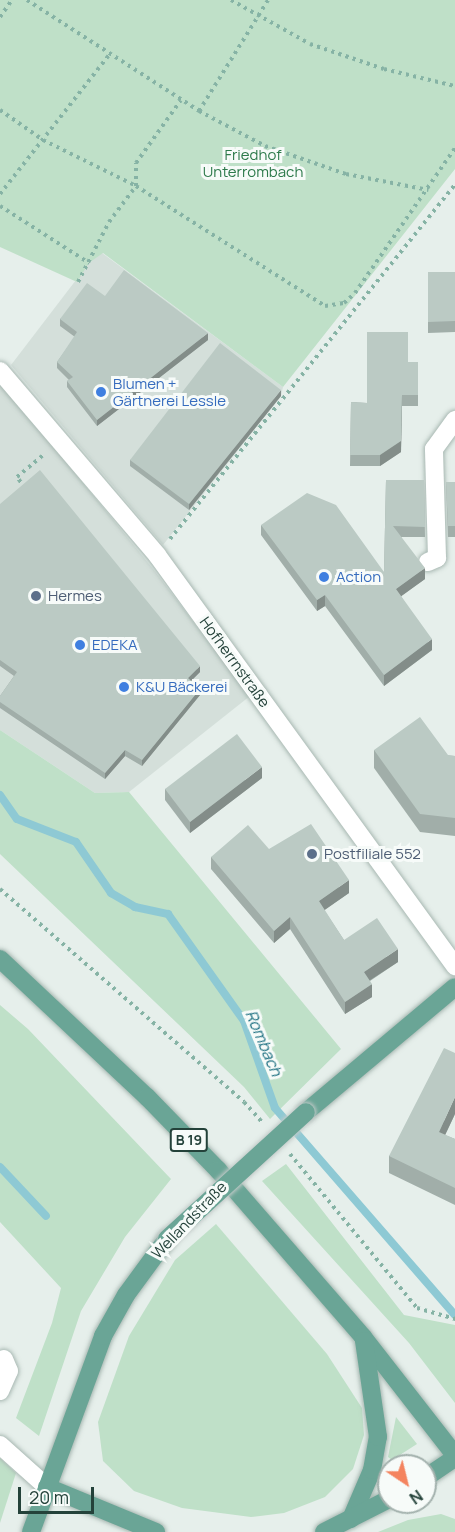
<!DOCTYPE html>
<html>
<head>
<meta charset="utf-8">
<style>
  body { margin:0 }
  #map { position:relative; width:455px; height:1532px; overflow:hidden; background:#e6efeb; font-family:Manrope,sans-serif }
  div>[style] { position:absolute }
  .built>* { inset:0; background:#d4dfda }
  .green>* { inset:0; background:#bfe0c8 }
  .stream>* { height:8px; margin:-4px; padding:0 4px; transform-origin:4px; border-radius:4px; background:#8ec9d4 }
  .path>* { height:4px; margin-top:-2px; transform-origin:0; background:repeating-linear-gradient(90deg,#86b3a5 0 3px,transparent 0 7.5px) }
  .roads { filter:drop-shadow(0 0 2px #a8b8b2) drop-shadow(0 0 2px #a8b8b2) }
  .minor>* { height:18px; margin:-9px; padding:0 9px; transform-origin:9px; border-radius:9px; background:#fff }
  .major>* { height:18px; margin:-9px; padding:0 9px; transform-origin:9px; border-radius:9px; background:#6aa596 }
  .bridges { filter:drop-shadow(0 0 2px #c2cac8) drop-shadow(0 0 2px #c2cac8) }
  .major-bridge>* { height:18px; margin:-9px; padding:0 9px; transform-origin:9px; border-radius:9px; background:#6aa596 }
  .wall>* { inset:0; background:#a1aea9 }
  .shaded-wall>* { inset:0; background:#838d89 }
  .building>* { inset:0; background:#bbcac4 }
  .dots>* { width:16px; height:16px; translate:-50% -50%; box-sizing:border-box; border:3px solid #f7fbf9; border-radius:50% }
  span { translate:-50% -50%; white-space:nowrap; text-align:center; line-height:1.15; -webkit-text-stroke:6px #f7fbf9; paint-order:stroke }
  .shield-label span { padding:2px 4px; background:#f7fbf9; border:2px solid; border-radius:4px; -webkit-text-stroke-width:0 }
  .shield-label { font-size:14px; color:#24423a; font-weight:700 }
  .park-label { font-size:15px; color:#2d7a4b }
  .shop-label { font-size:15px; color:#366cbe }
  .left { translate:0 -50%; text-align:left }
  .service-label { font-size:15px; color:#4e5e75 }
  .street-label { font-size:15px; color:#24423a }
  .water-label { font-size:16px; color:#1c6f80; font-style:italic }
  .north { position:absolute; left:377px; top:1454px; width:60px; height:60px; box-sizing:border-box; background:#f7fbf9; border:2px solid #a3b1ad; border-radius:50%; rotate:145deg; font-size:16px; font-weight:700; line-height:24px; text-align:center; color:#24423a }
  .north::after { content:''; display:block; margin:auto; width:21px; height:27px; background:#f4845f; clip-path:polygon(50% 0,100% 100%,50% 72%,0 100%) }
  .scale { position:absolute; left:18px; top:1487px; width:76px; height:27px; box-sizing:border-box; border:3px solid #24423a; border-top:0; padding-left:8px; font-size:18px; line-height:21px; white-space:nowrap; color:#24423a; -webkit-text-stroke:4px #f7fbf9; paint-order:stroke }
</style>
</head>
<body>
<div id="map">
  <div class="built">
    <i style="clip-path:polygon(102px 253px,283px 387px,281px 396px,163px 545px,11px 365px,89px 263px)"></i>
    <i style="clip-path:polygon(0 381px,153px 569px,250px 696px,129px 792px,95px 793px,0 730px)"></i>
  </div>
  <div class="green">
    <i style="clip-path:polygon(0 0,455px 0,455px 169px,283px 387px,103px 253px,89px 263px,77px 282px,0 247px)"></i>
    <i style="clip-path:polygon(0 730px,95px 793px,129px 792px,341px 1049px,270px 1119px,244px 1087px,0 854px)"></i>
    <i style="clip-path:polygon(0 1005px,28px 1029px,171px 1179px,125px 1237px,81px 1311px,39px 1436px,16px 1418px,52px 1323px,61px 1288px,0 1222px)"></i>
    <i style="clip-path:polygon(286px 1164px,404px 1315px,455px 1325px,455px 1403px,409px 1343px,262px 1181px)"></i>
    <i style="clip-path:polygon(216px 1224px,327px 1354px,362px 1408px,364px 1435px,353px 1469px,325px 1497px,284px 1513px,251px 1517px,182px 1508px,134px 1491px,103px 1461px,98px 1422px,129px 1336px,175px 1260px)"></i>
    <i style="clip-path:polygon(396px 1417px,417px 1444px,392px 1460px,388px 1457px)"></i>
    <i style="clip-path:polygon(0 1458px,16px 1473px,0 1523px)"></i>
    <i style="clip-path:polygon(441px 1514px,455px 1519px,455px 1532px,378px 1532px,408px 1520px)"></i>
  </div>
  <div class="stream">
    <i style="left:0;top:795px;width:29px;rotate:55deg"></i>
    <i style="left:17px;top:819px;width:63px;rotate:21.3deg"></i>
    <i style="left:76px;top:842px;width:62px;rotate:55.5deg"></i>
    <i style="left:111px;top:893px;width:28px;rotate:30deg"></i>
    <i style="left:135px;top:907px;width:34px;rotate:12deg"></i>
    <i style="left:168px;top:914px;width:131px;rotate:54.6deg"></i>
    <i style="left:244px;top:1021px;width:92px;rotate:70.4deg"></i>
    <i style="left:275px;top:1108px;width:274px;rotate:49deg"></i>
    <i style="left:0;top:1167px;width:67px;rotate:46.8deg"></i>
  </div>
  <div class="path">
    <i style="left:27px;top:0;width:205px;rotate:32.8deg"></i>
    <i style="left:199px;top:111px;width:75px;rotate:27.9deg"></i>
    <i style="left:265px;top:146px;width:86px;rotate:19.1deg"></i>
    <i style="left:346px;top:174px;width:84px;rotate:11deg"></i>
    <i style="left:231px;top:0;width:90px;rotate:29.1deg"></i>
    <i style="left:310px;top:44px;width:78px;rotate:18.7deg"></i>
    <i style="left:384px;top:69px;width:73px;rotate:13.5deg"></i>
    <i style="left:0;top:17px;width:21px;rotate:-55deg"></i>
    <i style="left:0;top:110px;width:52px;rotate:34.9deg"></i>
    <i style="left:43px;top:140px;width:104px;rotate:26.3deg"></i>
    <i style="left:136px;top:186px;width:224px;rotate:32.4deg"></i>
    <i style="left:325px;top:306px;width:19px;rotate:-9deg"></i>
    <i style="left:344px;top:303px;width:15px;rotate:-42deg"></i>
    <i style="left:355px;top:293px;width:176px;rotate:-55.4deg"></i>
    <i style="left:199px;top:111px;width:131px;rotate:-58.1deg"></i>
    <i style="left:0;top:194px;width:177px;rotate:-51.9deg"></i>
    <i style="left:0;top:206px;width:106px;rotate:32.6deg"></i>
    <i style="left:78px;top:282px;width:68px;rotate:-62.7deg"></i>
    <i style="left:109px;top:222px;width:45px;rotate:-53.1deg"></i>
    <i style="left:136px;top:186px;width:23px;rotate:-90deg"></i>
    <i style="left:136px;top:163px;width:77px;rotate:-54.5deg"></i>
    <i style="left:25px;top:488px;width:14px;rotate:-126deg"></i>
    <i style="left:17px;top:477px;width:35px;rotate:-40deg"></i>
    <i style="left:170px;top:539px;width:455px;rotate:-51.2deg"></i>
    <i style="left:0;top:889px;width:324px;rotate:41.1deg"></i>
    <i style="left:244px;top:1102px;width:28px;rotate:48deg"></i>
    <i style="left:290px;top:1154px;width:200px;rotate:50.5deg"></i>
    <i style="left:417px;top:1308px;width:40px;rotate:16deg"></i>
  </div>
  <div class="roads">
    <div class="minor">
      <i style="left:0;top:371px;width:242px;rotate:49.5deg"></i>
      <i style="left:157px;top:555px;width:508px;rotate:54.06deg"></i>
      <i style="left:428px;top:562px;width:10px;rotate:-24deg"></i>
      <i style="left:437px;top:558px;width:109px;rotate:-91.6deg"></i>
      <i style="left:434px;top:449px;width:36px;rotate:-54deg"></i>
      <i style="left:0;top:1391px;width:22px;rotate:-66deg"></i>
      <i style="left:9px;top:1371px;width:13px;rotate:-113deg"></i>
      <i style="left:0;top:1445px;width:63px;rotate:41.8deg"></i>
    </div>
    <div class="major">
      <i style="left:0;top:959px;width:202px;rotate:43.2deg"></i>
      <i style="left:147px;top:1097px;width:102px;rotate:45.8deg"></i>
      <i style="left:218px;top:1170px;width:221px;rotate:49deg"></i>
      <i style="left:363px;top:1337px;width:150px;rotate:52.1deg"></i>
      <i style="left:306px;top:1112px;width:194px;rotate:-40deg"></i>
      <i style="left:425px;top:1478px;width:36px;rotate:-34deg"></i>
      <i style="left:47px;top:1487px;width:118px;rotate:22.4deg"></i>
      <i style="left:351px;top:1519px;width:53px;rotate:-66.8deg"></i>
      <i style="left:372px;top:1470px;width:34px;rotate:-80deg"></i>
      <i style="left:378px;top:1437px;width:97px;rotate:-98.3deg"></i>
      <i style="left:31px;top:1532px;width:209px;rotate:-69.8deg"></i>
      <i style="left:103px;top:1336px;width:47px;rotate:-60.7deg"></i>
      <i style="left:126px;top:1295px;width:69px;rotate:-53.8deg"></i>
      <i style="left:324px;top:1532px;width:73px;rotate:-26.9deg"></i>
    </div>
  </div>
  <div class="bridges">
    <div class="major-bridge">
      <i style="left:167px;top:1239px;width:188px;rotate:-42.4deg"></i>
    </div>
  </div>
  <div class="wall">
    <i style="clip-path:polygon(428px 272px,455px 272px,455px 332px,428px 333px)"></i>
    <i style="clip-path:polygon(105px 296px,208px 340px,97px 426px,67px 387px,67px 381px,69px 380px,57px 368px,57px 362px,75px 337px,60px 326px,60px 319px)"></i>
    <i style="clip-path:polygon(408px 362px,418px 362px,418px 406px,402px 406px,401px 452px,380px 466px,350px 466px,351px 402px,367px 403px)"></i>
    <i style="clip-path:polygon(281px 396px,189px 510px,130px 466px,130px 460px)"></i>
    <i style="clip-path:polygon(386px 480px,424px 480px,425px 537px,401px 537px,425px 579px,401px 596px,432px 650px,384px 686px,325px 606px,317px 611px,261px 535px,261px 525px,384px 572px)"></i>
    <i style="clip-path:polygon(446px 482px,455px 482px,455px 537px,448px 537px)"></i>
    <i style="clip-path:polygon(0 504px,200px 672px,191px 681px,200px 695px,142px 766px,125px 756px,105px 779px,0 708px,0 696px,14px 676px,0 666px)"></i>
    <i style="clip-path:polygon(374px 750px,455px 756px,455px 836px,420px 832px,374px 768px)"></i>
    <i style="clip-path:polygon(262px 778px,190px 833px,165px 800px,165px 789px)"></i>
    <i style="clip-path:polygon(269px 849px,349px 893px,324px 910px,344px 940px,398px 962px,370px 981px,372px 997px,345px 1014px,290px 929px,274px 943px,211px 869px,211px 857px)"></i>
    <i style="clip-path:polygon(455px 1114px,445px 1135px,455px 1139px,455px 1205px,389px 1173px,389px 1156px)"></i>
  </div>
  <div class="shaded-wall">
    <i style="clip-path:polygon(208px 333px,208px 340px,97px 426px,97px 420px)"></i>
    <i style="clip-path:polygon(281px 390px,281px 396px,189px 510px,189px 504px)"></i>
    <i style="clip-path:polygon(402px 395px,401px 452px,380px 466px,380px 455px)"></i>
    <i style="clip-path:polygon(425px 568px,425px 579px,396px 600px,396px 589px)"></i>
    <i style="clip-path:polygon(325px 595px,325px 606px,317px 611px,317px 600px)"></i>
    <i style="clip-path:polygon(432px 639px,432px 650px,384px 686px,384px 675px)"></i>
    <i style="clip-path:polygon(200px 666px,200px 672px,188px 684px,188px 678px)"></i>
    <i style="clip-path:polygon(200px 689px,200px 695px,142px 766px,142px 760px)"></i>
    <i style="clip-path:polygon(125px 750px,125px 756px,105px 779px,105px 773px)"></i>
    <i style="clip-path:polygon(262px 767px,262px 778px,190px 833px,190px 822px)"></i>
    <i style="clip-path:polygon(349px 880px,349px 893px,319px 914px,319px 901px)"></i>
    <i style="clip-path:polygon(290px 917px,290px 929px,274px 943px,274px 931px)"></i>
    <i style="clip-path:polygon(398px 949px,398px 962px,364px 984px,364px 972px)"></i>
    <i style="clip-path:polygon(372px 984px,372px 997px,345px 1014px,345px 1002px)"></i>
    <i style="clip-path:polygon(455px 1097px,455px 1114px,439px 1148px,439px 1132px)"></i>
  </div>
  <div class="building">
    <i style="clip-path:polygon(124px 270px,208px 333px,97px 420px,67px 381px,73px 377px,57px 362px,77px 332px,60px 319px,87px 283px,105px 296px)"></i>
    <i style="clip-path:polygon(428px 272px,455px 272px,455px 321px,428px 322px)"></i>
    <i style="clip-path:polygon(367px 332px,408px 332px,408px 362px,418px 362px,418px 395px,402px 395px,401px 441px,380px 455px,350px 455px,351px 402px,367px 403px)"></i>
    <i style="clip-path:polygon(220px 343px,281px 390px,189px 504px,130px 460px)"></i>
    <i style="clip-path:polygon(40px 470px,200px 666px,188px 678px,200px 689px,142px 760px,125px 750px,105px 773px,0 702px,0 696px,17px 672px,0 660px,0 504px)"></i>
    <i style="clip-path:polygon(386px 480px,424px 480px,425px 527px,393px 526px,425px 568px,396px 589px,432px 639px,384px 675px,325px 595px,317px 600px,261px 525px,307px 493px,336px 505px,384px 572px)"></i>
    <i style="clip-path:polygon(446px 482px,455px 482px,455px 526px,448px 526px)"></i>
    <i style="clip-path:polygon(420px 717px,448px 755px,455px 756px,455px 818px,420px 814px,374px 750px)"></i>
    <i style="clip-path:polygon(237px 734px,262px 767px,190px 822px,165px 789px)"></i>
    <i style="clip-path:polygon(311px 824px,349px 880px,319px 901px,344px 940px,377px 918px,398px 949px,364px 972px,372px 984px,345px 1002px,290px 917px,274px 931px,211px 857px,248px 825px,269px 849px)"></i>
    <i style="clip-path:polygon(444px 1048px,455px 1053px,455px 1097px,439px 1132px,455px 1139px,455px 1188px,389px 1156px)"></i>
  </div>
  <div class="dots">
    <i style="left:101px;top:392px;background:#3f7fe0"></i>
    <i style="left:324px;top:577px;background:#3f7fe0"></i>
    <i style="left:36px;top:596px;background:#5c6f8a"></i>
    <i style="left:80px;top:645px;background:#3f7fe0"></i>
    <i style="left:124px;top:687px;background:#3f7fe0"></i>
    <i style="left:312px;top:854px;background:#5c6f8a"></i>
  </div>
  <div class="shield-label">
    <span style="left:189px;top:1140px">B 19</span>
  </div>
  <div class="park-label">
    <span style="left:253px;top:163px">Friedhof<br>Unterrombach</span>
  </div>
  <div class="shop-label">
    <span class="left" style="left:113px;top:392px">Blumen +<br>Gärtnerei Lessle</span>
    <span class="left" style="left:336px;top:577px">Action</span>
    <span class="left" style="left:92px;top:645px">EDEKA</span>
    <span class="left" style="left:136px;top:687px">K&amp;U Bäckerei</span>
  </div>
  <div class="service-label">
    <span class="left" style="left:48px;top:596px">Hermes</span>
    <span class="left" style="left:324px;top:854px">Postfiliale 552</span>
  </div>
  <div class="street-label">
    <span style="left:235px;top:662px;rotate:54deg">Hofherrnstraße</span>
    <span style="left:189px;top:1220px;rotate:-46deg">Wellandstraße</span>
  </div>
  <div class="water-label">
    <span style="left:264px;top:1043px;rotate:67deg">Rombach</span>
  </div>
  <div class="north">N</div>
  <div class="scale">20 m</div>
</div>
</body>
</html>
